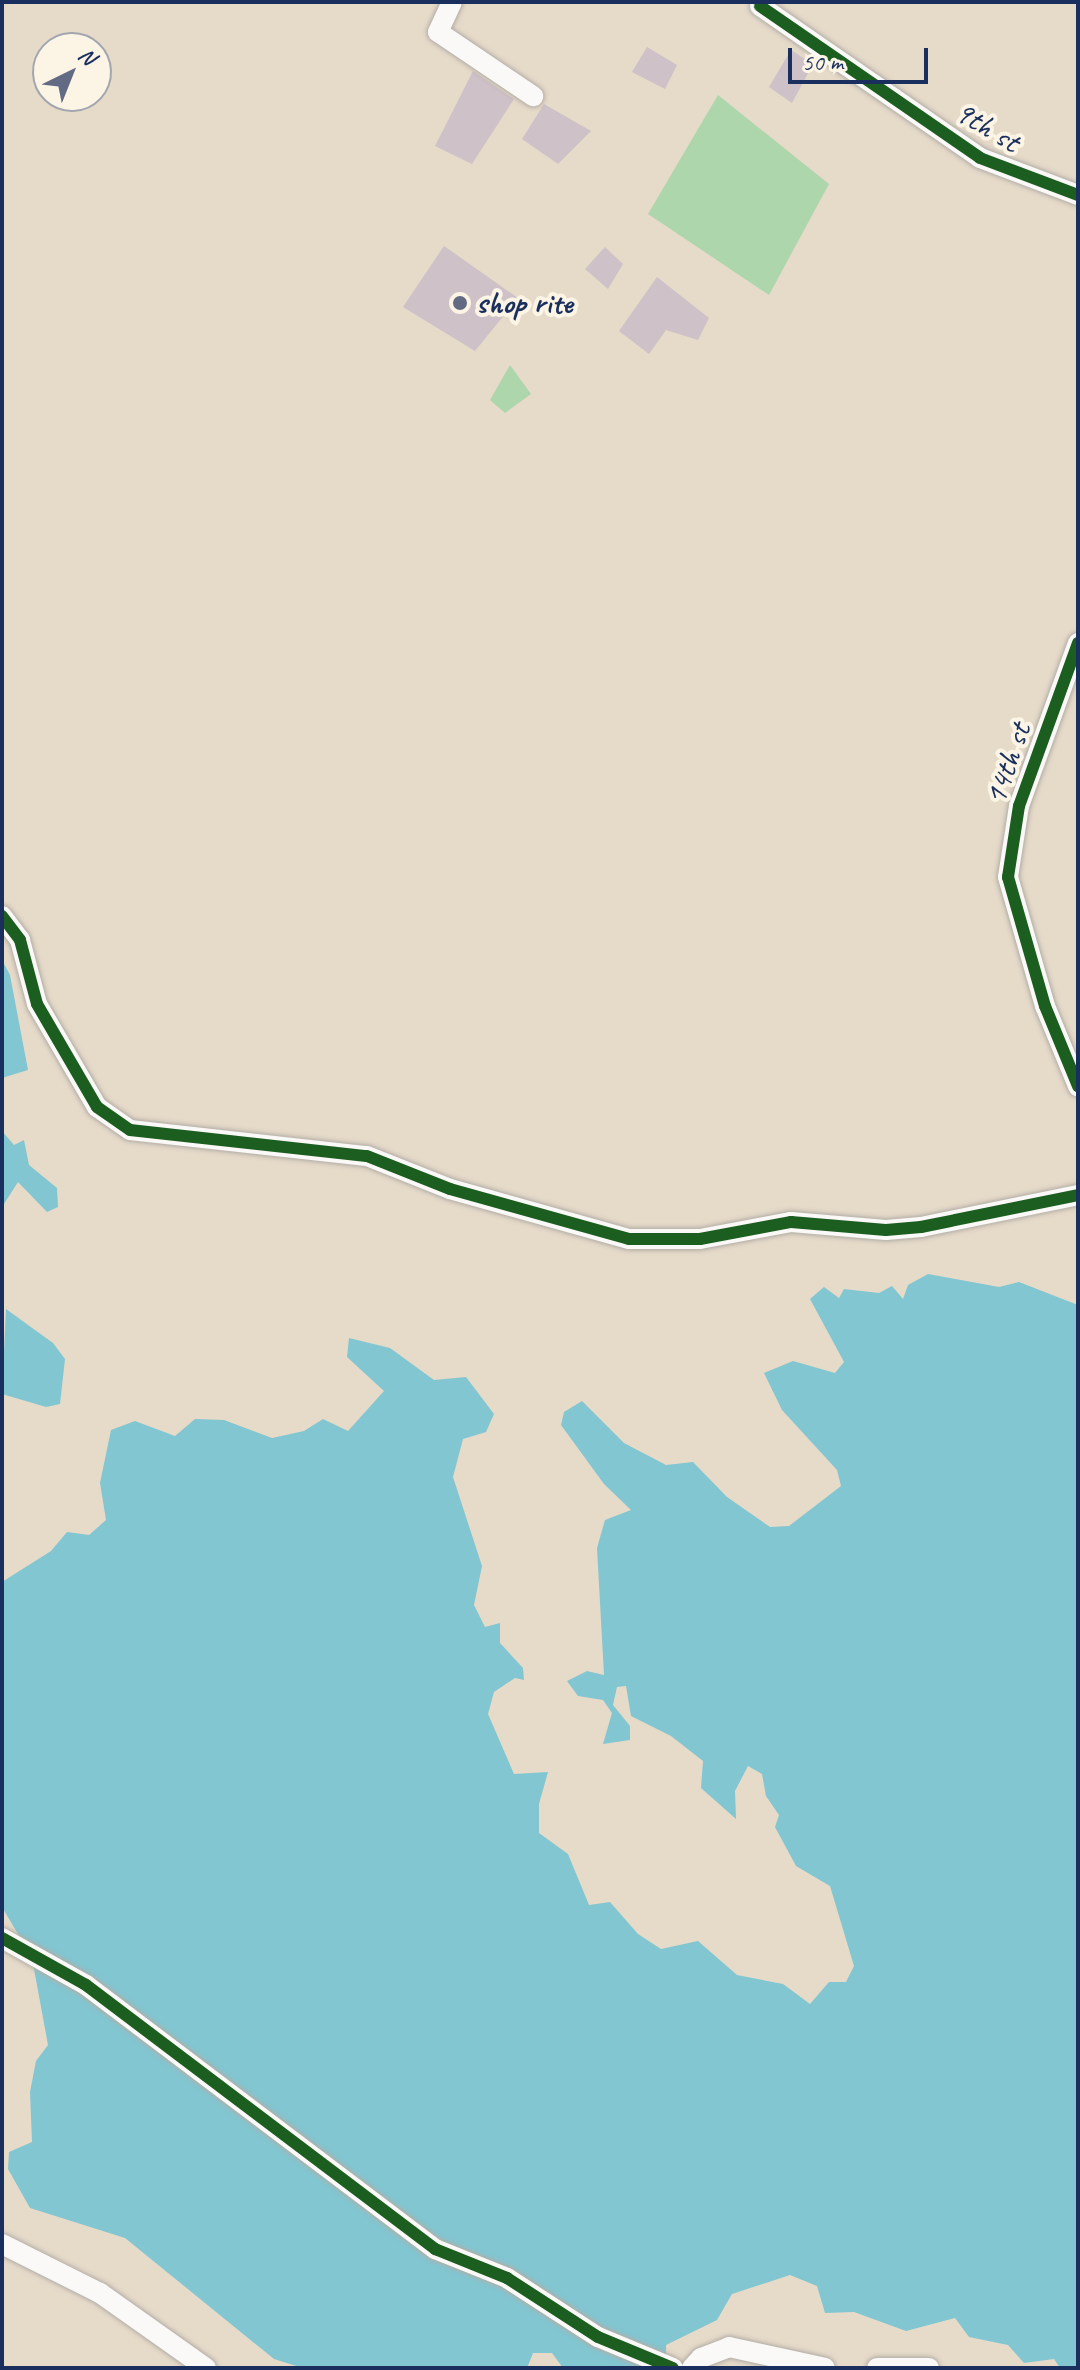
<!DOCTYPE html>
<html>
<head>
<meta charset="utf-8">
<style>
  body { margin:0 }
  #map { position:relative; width:1080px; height:2370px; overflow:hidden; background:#e6dac9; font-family:Caveat,sans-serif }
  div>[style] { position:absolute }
  .green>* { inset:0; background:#aed6ac }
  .water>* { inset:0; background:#82c6d1 }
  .building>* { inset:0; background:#cec1c7 }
  .roads { filter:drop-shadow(0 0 2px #b2ada6) drop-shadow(0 0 2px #b2ada6) }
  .minor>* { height:20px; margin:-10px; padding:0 10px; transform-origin:10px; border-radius:10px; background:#fbf9f7 }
  .cycleway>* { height:12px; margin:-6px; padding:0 6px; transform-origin:6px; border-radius:6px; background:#1b5e20 }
  .dots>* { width:22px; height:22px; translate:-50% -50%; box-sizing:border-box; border:4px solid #fcf5e5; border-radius:50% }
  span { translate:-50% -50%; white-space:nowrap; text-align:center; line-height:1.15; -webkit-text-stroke:8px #fcf5e5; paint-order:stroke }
  .street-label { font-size:32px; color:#1b2f5e }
  .poi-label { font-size:32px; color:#1b2f5e; font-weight:700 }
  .left { translate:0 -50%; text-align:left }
  .frame { position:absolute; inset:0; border:4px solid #1b2f5e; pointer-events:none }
  .north { position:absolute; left:32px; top:32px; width:80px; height:80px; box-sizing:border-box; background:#fcf5e5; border:2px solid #a2a6af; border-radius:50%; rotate:43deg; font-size:22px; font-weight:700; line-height:32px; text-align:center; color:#1b2f5e }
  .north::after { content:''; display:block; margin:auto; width:28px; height:36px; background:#626b83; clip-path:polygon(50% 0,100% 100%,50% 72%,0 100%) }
  .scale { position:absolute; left:788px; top:48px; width:140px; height:36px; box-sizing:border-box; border:4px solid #1b2f5e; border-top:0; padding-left:10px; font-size:24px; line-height:28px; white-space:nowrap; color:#1b2f5e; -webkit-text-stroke:6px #fcf5e5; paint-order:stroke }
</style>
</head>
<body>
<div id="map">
  <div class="green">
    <i style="clip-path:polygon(718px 95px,829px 184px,769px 295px,648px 214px)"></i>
    <i style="clip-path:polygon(510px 365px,531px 394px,505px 413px,490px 400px)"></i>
  </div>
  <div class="water">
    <i style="clip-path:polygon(2px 960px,10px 975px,28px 1070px,2px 1078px)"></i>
    <i style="clip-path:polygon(2px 1131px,14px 1145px,24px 1140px,29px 1165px,57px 1188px,58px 1207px,47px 1212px,18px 1182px,4px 1204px)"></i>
    <i style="clip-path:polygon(928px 1274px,999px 1287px,1019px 1282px,1078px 1305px,1078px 2368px,1060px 2368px,1054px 2359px,1024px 2363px,1008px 2345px,969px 2337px,955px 2318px,906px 2331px,854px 2312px,825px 2313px,817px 2286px,790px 2275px,732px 2294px,717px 2320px,666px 2345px,666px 2368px,563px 2368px,552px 2353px,533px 2353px,527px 2368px,303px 2368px,274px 2359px,125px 2238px,30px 2208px,8px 2169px,9px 2152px,32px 2142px,30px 2092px,36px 2061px,48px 2045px,32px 1958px,2px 1907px,2px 1582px,51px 1551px,67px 1532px,89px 1535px,106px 1520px,100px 1483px,111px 1430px,135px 1421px,175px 1436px,195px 1419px,224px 1420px,272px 1438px,304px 1431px,323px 1419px,348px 1431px,384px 1391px,347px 1357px,349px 1338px,390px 1348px,434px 1380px,466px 1377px,494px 1414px,486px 1432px,463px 1439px,453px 1477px,482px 1566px,474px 1605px,485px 1627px,500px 1623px,500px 1643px,523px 1668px,524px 1680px,515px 1678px,494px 1692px,488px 1714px,514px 1774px,548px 1772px,539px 1804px,539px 1833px,568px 1854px,589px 1905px,610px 1902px,638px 1934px,661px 1949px,698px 1941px,737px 1975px,783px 1984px,810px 2004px,829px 1982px,846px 1982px,854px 1966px,830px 1886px,796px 1866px,775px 1827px,779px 1815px,766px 1796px,762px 1774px,748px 1766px,735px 1791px,736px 1819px,701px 1788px,703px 1761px,671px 1736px,631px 1716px,626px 1686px,617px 1687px,613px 1705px,630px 1726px,630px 1740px,603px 1744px,612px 1713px,603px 1700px,578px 1696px,567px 1681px,587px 1671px,604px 1675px,597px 1548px,605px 1520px,631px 1510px,604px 1484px,561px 1425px,564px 1412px,582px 1401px,624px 1443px,666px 1465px,693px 1462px,727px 1497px,770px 1527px,789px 1526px,841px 1486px,837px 1470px,782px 1410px,764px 1373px,793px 1361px,835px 1373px,844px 1362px,810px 1299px,824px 1287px,839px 1298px,844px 1289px,879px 1293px,892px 1286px,903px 1299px,908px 1285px)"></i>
    <i style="clip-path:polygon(6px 1309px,53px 1343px,65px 1359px,60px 1404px,46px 1407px,2px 1394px)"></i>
  </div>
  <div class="building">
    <i style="clip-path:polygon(647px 47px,677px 65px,665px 89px,632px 72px)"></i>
    <i style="clip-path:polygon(791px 50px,813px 64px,792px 103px,769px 87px)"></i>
    <i style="clip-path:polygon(473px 71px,514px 99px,472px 164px,435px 146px)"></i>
    <i style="clip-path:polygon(544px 104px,591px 131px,558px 164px,522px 139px)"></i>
    <i style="clip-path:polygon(444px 246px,518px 298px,475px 351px,403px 307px)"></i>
    <i style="clip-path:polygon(605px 247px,623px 264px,608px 289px,585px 269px)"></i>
    <i style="clip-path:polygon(657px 277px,709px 318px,698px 340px,666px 330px,649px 354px,619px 331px)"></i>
  </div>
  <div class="roads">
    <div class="minor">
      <i style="left:452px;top:2px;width:33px;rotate:115deg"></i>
      <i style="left:438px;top:32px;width:115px;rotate:34deg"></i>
      <i style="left:760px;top:6px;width:267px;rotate:34.6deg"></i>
      <i style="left:980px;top:158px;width:105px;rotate:20.7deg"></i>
      <i style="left:1078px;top:643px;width:173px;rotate:109.9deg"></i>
      <i style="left:1019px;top:806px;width:72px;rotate:98.8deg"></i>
      <i style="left:1008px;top:877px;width:134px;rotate:74deg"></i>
      <i style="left:1045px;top:1006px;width:87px;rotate:67.6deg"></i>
      <i style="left:2px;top:916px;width:30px;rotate:53deg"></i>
      <i style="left:20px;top:940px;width:66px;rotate:75.1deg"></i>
      <i style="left:37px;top:1004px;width:119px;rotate:59.8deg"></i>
      <i style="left:97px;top:1107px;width:40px;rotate:34.9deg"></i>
      <i style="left:130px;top:1130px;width:238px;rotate:6.3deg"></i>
      <i style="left:367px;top:1156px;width:89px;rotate:21.7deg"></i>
      <i style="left:450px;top:1189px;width:186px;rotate:15.6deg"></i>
      <i style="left:629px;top:1239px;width:71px"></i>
      <i style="left:700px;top:1239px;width:93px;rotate:-10.6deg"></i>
      <i style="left:791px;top:1222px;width:95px;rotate:4.8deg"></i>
      <i style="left:886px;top:1230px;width:35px;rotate:-5deg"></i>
      <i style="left:921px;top:1227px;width:160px;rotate:-11.5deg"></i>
      <i style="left:2px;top:1938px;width:96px;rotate:29.2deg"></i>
      <i style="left:86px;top:1985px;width:438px;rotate:37.1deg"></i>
      <i style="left:435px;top:2249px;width:78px;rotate:21.9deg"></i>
      <i style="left:507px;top:2278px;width:108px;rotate:33deg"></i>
      <i style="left:598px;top:2337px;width:81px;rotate:22.5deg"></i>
      <i style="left:2px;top:2244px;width:110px;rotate:26.6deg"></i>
      <i style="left:100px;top:2293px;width:130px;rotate:35.3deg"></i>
      <i style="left:692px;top:2368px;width:13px;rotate:-48deg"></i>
      <i style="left:701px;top:2358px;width:30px;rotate:-21deg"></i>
      <i style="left:729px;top:2347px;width:98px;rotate:12.3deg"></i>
      <i style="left:877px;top:2368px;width:52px"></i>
    </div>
  </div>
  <div class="cycleway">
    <i style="left:760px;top:6px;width:267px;rotate:34.6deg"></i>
    <i style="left:980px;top:158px;width:105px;rotate:20.7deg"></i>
    <i style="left:1078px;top:643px;width:173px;rotate:109.9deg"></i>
    <i style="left:1019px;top:806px;width:72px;rotate:98.8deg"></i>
    <i style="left:1008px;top:877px;width:134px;rotate:74deg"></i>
    <i style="left:1045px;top:1006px;width:87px;rotate:67.6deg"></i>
    <i style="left:2px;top:916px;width:30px;rotate:53deg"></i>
    <i style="left:20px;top:940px;width:66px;rotate:75.1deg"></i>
    <i style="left:37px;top:1004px;width:119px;rotate:59.8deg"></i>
    <i style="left:97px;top:1107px;width:40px;rotate:34.9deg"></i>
    <i style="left:130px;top:1130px;width:238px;rotate:6.3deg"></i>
    <i style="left:367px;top:1156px;width:89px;rotate:21.7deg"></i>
    <i style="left:450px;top:1189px;width:186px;rotate:15.6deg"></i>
    <i style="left:629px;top:1239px;width:71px"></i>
    <i style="left:700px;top:1239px;width:93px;rotate:-10.6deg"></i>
    <i style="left:791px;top:1222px;width:95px;rotate:4.8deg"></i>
    <i style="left:886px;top:1230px;width:35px;rotate:-5deg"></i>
    <i style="left:921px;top:1227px;width:160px;rotate:-11.5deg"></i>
    <i style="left:2px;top:1938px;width:96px;rotate:29.2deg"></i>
    <i style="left:86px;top:1985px;width:438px;rotate:37.1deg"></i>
    <i style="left:435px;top:2249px;width:78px;rotate:21.9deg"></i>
    <i style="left:507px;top:2278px;width:108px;rotate:33deg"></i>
    <i style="left:598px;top:2337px;width:81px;rotate:22.5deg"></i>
  </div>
  <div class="dots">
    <i style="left:460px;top:303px;background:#626b83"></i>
  </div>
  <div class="street-label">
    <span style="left:987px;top:127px;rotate:31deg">9th st</span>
    <span style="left:1008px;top:764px;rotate:-71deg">14th st</span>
  </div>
  <div class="poi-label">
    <span class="left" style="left:476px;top:303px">shop rite</span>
  </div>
  <div class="frame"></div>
  <div class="north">N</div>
  <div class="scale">50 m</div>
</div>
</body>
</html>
